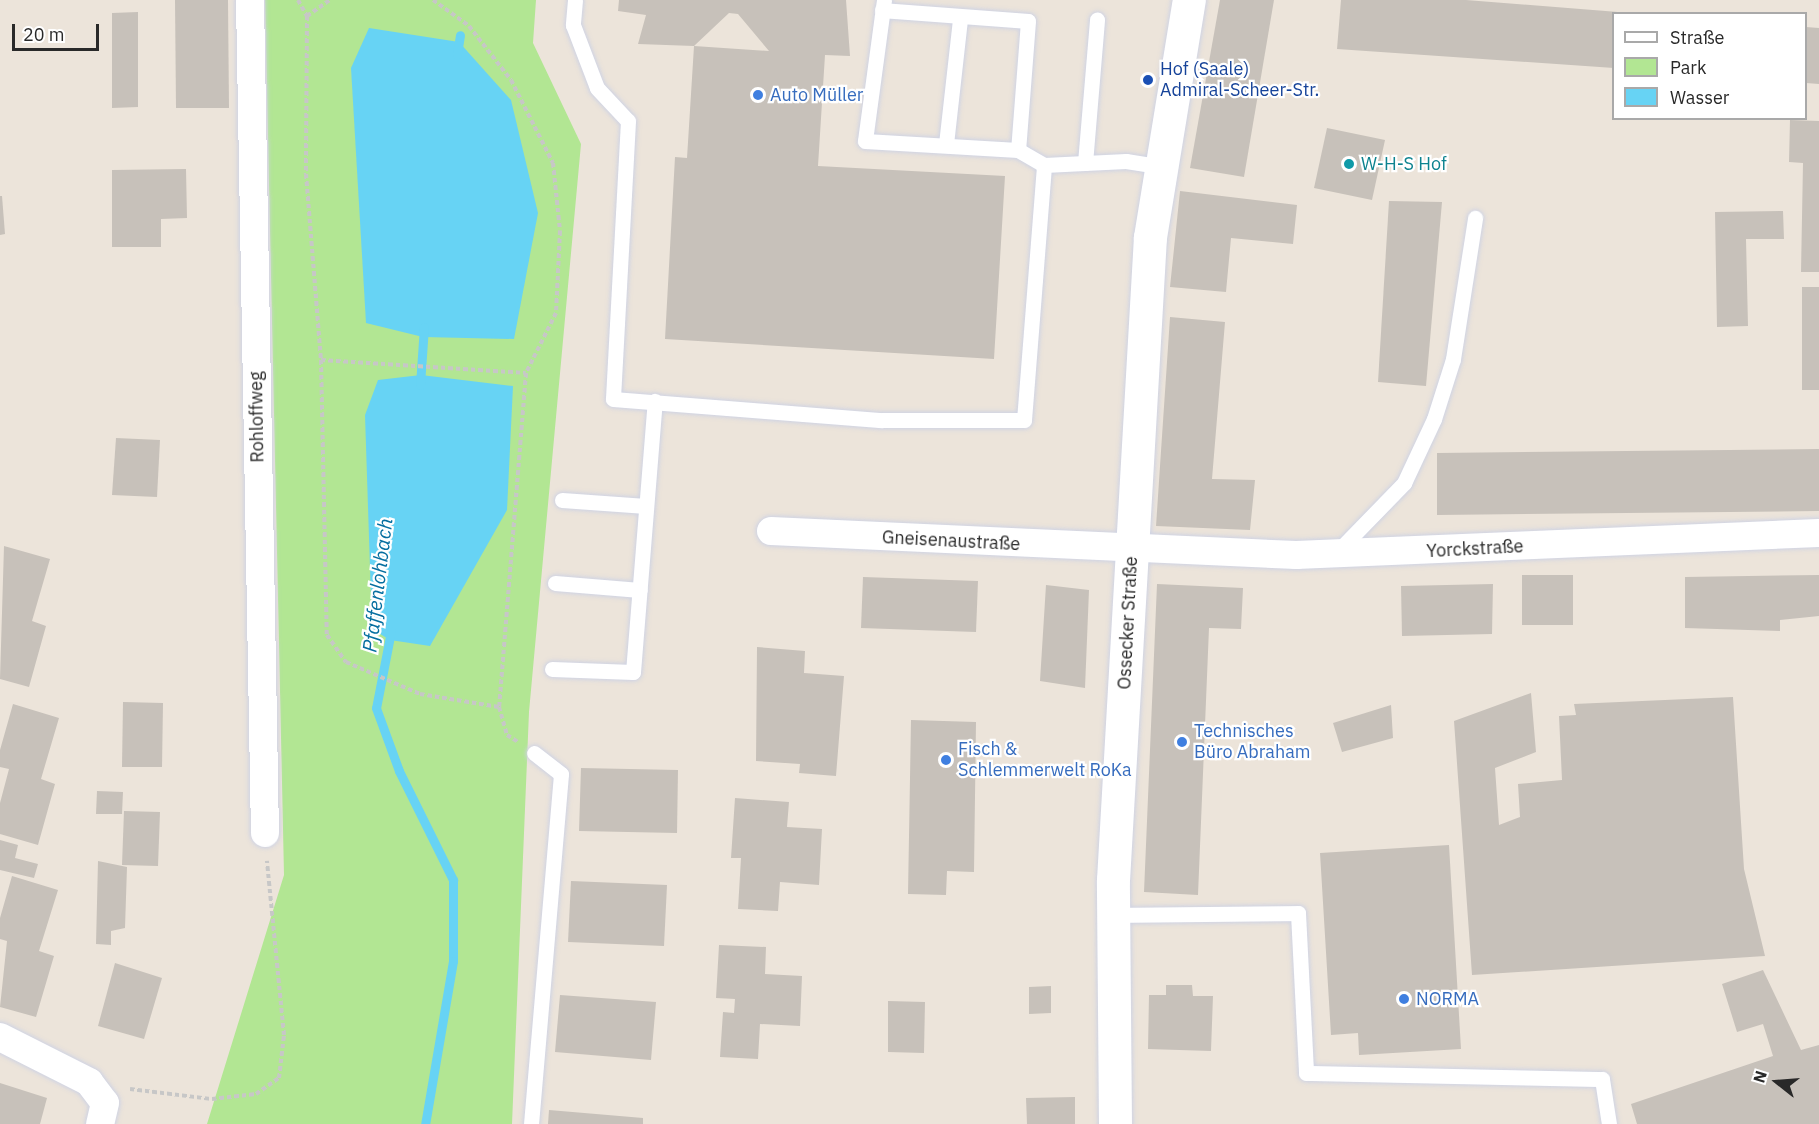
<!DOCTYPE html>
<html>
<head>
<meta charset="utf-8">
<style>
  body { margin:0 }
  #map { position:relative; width:1819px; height:1124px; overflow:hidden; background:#ece4da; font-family:"IBM Plex Sans",sans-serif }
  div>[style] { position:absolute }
  .green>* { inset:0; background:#b2e693 }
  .water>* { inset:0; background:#67d3f4 }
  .stream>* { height:9px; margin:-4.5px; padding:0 4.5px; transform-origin:4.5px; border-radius:4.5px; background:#67d3f4 }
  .building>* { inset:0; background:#c7c1ba }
  .path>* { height:4px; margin-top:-2px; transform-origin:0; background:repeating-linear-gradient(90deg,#c7c7c7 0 4.5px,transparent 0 7.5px) }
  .roads { filter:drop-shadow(0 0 2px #cfd3e3) drop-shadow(0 0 2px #cfd3e3) }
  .lane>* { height:15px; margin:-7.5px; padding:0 7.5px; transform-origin:7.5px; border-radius:7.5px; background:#fff }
  .street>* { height:28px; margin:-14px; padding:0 14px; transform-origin:14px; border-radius:14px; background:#fff }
  .secondary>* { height:33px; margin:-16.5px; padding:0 16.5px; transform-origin:16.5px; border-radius:16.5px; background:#fff }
  .dots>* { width:16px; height:16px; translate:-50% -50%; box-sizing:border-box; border:3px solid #fff; border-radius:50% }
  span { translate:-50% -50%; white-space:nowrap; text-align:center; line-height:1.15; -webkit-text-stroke:4.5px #fff; paint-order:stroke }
  .transit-label { font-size:18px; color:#164399 }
  .left { translate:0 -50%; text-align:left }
  .shop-label { font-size:18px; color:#366cbe }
  .culture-label { font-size:18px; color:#0d838f }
  .street-label { font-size:18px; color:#292929 }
  .water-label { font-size:20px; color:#066fa0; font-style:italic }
  .legend { position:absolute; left:1612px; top:12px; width:195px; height:108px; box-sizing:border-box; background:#fff; border:2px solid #a9a9a9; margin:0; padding:8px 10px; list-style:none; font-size:18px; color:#292929 }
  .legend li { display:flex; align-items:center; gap:12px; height:30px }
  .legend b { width:30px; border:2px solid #a9a9a9 }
  .north { position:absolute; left:1747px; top:1052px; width:60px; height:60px; -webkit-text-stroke:4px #fff; paint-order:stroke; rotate:287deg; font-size:16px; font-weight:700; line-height:24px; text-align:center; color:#292929 }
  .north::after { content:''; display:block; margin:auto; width:21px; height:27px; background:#292929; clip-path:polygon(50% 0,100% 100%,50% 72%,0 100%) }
  .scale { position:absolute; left:12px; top:24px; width:87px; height:27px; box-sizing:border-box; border:3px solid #292929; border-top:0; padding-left:8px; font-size:18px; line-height:21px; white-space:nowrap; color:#292929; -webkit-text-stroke:4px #fff; paint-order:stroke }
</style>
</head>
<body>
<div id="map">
  <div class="green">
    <i style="clip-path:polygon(265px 0,536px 0,533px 43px,581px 144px,529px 712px,512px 1124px,207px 1124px,284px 875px)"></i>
  </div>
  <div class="water">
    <i style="clip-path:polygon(369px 28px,459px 42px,511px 100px,538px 213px,514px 339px,423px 337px,366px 323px,351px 68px)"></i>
    <i style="clip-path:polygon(421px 375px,513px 386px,507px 510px,430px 646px,390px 640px,372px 629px,365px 415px,378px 380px)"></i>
  </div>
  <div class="stream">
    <i style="left:457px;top:54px;width:19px;rotate:-81deg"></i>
    <i style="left:420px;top:385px;width:58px;rotate:-86.1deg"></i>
    <i style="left:391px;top:631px;width:78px;rotate:101deg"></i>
    <i style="left:376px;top:708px;width:67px;rotate:69.9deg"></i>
    <i style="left:399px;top:771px;width:122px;rotate:63.6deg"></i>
    <i style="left:453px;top:880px;width:81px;rotate:90deg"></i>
    <i style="left:453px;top:961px;width:165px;rotate:99.7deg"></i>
  </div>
  <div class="building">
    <i style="clip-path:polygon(175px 0,228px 0,229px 108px,176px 108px)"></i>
    <i style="clip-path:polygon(evenodd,619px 0,846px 0,850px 56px,825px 55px,818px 166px,1005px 176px,994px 359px,665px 339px,675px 157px,687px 158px,694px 46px,638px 44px,646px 15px,618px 11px,619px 0,729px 13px,738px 14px,769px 51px,694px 46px,729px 13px)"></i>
    <i style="clip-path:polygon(1220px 0,1274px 0,1244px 177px,1190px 168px)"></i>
    <i style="clip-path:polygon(1341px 0,1466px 0,1618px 12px,1614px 14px,1614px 68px,1337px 49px)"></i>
    <i style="clip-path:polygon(138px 12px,138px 107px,112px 108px,112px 13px)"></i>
    <i style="clip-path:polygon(1806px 27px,1819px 28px,1819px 84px,1806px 83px)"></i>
    <i style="clip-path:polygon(1790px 120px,1819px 121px,1819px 272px,1801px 272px,1803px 163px,1789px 162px)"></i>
    <i style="clip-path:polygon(1327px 128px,1385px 140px,1372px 200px,1314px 188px)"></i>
    <i style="clip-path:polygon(186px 169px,187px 218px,161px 219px,161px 247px,112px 247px,112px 170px)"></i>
    <i style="clip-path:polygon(1180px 191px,1297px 205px,1293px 244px,1231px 238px,1226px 292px,1170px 287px)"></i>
    <i style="clip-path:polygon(0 196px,2px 196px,5px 234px,0 235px)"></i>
    <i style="clip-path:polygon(1389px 201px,1442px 202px,1426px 386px,1378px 382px)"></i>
    <i style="clip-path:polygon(1783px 211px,1784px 239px,1746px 239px,1748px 326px,1717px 327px,1715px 212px)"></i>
    <i style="clip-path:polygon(1802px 287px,1819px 287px,1819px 390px,1802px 390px)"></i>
    <i style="clip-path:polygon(1170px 317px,1225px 322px,1212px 479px,1255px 480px,1250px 530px,1156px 526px)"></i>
    <i style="clip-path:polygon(116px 438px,160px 440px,157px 497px,112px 495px)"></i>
    <i style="clip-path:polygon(1819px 449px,1819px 511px,1437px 515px,1437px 453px)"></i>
    <i style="clip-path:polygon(4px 546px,50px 559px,32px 621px,46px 626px,29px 687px,0 679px)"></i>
    <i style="clip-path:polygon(1522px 575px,1573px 575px,1573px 625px,1522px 625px)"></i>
    <i style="clip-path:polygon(1819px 575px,1819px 616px,1780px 620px,1780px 631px,1685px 628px,1685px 577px)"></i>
    <i style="clip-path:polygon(863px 577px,978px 581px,976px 632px,861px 628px)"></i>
    <i style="clip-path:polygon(1157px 584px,1243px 588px,1241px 629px,1209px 628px,1198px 895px,1144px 892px)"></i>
    <i style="clip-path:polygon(1493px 584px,1492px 634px,1402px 636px,1401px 586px)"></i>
    <i style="clip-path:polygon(1046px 585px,1089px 590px,1085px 688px,1040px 681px)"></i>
    <i style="clip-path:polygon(757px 647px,805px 651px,804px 673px,844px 676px,836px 776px,799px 773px,800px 764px,756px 761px)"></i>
    <i style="clip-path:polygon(1531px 693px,1536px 752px,1495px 768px,1499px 825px,1520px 817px,1518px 784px,1562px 780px,1559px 716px,1576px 715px,1574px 704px,1733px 697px,1744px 869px,1765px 956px,1472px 975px,1454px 721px)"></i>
    <i style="clip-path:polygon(123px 702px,163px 703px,162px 767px,122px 767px)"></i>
    <i style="clip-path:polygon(13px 704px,59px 718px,41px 779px,55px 784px,38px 845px,0 834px,0 803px,9px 769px,0 767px,0 750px)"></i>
    <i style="clip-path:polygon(1391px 705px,1393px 738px,1342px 752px,1333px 723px)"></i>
    <i style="clip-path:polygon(911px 720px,976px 722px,974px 872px,947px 871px,946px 895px,908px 894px)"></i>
    <i style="clip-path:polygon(581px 768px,678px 770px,677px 833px,579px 831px)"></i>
    <i style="clip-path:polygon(97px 791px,123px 792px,122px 814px,96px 814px)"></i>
    <i style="clip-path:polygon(735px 798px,789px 802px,787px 827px,822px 829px,819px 885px,780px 882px,778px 911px,738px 909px,741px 858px,731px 858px)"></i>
    <i style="clip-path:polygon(124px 811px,160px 812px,158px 866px,122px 865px)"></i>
    <i style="clip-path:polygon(0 840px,18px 845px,15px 858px,38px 864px,34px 878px,0 870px)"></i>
    <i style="clip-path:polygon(1449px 845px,1461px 1049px,1359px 1055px,1358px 1033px,1331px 1035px,1320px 853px)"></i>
    <i style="clip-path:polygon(98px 861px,127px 867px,125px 928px,111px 931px,111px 945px,96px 944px)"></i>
    <i style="clip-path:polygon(12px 876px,58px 890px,39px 951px,54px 956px,36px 1017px,0 1007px,7px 941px,0 939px,0 918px)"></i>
    <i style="clip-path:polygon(571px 881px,667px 885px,664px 946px,568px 942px)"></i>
    <i style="clip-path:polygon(719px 945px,766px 947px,765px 974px,802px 976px,800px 1026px,760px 1024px,758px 1059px,720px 1057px,723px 1012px,734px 1013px,735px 999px,716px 998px)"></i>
    <i style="clip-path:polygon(115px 963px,162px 978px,144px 1039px,98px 1026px)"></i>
    <i style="clip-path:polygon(1763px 970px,1801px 1050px,1819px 1045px,1819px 1124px,1637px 1124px,1631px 1104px,1773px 1056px,1763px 1024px,1737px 1032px,1722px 984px)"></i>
    <i style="clip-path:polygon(1166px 985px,1192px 985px,1193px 996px,1213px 996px,1211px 1051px,1148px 1049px,1149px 995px,1166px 995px)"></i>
    <i style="clip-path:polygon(1051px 986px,1051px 1013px,1029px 1014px,1029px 987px)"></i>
    <i style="clip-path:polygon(560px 995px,656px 1002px,651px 1060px,555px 1052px)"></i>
    <i style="clip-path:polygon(888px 1001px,925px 1002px,924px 1053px,888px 1052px)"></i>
    <i style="clip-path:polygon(0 1083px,47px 1098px,40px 1124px,0 1124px)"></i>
    <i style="clip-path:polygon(1075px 1097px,1075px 1124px,1027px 1124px,1026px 1098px)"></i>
    <i style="clip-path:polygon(549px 1110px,643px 1118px,643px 1124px,548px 1124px)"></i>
  </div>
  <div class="path">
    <i style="left:298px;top:0;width:18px;rotate:61deg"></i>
    <i style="left:307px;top:16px;width:28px;rotate:-35deg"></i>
    <i style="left:433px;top:0;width:44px;rotate:35.8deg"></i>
    <i style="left:469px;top:26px;width:68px;rotate:52.1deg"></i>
    <i style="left:511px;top:80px;width:93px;rotate:63.2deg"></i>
    <i style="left:553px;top:163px;width:68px;rotate:84.1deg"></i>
    <i style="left:560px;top:231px;width:82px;rotate:92.8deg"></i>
    <i style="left:556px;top:313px;width:67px;rotate:116.6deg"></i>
    <i style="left:526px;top:373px;width:335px;rotate:94.6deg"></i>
    <i style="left:499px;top:707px;width:29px;rotate:74deg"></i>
    <i style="left:507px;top:735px;width:13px;rotate:32deg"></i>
    <i style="left:307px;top:16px;width:158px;rotate:90.4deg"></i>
    <i style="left:306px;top:174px;width:187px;rotate:85.4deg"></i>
    <i style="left:321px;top:360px;width:275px;rotate:88.8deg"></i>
    <i style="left:327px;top:635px;width:33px;rotate:55deg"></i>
    <i style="left:346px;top:662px;width:81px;rotate:23.4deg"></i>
    <i style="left:420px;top:694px;width:80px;rotate:9.3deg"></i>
    <i style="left:321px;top:360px;width:205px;rotate:3.6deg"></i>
    <i style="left:130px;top:1089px;width:83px;rotate:7deg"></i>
    <i style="left:212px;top:1099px;width:44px;rotate:-6.5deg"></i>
    <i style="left:256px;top:1094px;width:28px;rotate:-35deg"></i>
    <i style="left:279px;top:1078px;width:43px;rotate:-83.4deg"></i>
    <i style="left:284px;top:1035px;width:175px;rotate:-95.6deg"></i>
  </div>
  <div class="roads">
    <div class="lane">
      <i style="left:575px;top:0;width:25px;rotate:95deg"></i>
      <i style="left:573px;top:25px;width:67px;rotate:69.1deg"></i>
      <i style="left:597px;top:88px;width:45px;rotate:46.8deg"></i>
      <i style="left:628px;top:121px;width:278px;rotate:93.1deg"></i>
      <i style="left:613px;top:399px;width:270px;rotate:4.5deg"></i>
      <i style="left:882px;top:420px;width:142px"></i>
      <i style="left:1024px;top:420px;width:256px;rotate:-85.5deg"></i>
      <i style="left:1044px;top:165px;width:82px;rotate:-2.8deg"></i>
      <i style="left:1126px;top:161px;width:36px;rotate:9deg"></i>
      <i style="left:884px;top:0;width:142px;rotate:97.7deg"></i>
      <i style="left:865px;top:141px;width:153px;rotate:3.4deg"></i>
      <i style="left:1018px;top:150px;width:30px;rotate:30deg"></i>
      <i style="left:882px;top:10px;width:146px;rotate:4.3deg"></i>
      <i style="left:1028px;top:21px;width:129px;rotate:94.4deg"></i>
      <i style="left:946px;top:144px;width:125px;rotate:-83.6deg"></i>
      <i style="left:1085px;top:163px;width:144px;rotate:-85.2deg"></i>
      <i style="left:562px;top:500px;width:84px;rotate:4.1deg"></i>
      <i style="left:1336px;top:553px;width:98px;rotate:-45.8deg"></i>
      <i style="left:1404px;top:483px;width:71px;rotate:-64.9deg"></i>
      <i style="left:1434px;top:419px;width:63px;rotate:-72.4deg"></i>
      <i style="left:1453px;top:359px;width:143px;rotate:-81.1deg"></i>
      <i style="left:555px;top:583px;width:85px;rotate:4.7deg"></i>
      <i style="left:552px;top:669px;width:81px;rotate:2.1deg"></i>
      <i style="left:633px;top:672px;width:272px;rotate:-85.4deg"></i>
      <i style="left:1115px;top:915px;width:183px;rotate:-0.6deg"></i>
      <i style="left:1298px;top:913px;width:160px;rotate:87.1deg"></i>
      <i style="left:1306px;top:1073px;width:296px;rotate:1.2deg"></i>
      <i style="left:1602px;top:1079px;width:46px;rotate:81.2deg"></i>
      <i style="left:531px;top:1124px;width:351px;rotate:-85.1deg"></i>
      <i style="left:561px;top:774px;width:34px;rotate:-142deg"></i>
    </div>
    <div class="street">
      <i style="left:250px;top:0;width:833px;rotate:88.97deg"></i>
      <i style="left:771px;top:531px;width:526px;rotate:2.62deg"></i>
      <i style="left:1296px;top:555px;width:523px;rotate:-2.41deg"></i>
      <i style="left:0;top:1037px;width:100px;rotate:26.8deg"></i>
      <i style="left:89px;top:1082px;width:26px;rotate:53deg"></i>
      <i style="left:105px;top:1103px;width:22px;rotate:103deg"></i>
    </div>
    <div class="secondary">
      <i style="left:1115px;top:1124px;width:244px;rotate:-90.5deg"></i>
      <i style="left:1113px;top:880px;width:644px;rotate:-86.71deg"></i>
      <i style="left:1150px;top:237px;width:240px;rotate:-80.7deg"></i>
    </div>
  </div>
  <div class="dots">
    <i style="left:1148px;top:80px;background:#1a4fb4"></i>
    <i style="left:758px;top:95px;background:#3f7fe0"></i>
    <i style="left:1349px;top:164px;background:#0f9aa8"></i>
    <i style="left:1182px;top:742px;background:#3f7fe0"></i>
    <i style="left:946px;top:760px;background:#3f7fe0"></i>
    <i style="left:1404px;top:999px;background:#3f7fe0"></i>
  </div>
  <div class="transit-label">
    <span class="left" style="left:1160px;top:80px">Hof (Saale)<br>Admiral-Scheer-Str.</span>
  </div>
  <div class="shop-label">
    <span class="left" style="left:770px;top:95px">Auto Müller</span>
    <span class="left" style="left:1194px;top:742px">Technisches<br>Büro Abraham</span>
    <span class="left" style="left:958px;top:760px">Fisch &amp;<br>Schlemmerwelt RoKa</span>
    <span class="left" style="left:1416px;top:999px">NORMA</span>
  </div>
  <div class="culture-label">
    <span class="left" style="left:1361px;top:164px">W-H-S Hof</span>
  </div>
  <div class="street-label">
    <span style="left:257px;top:417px;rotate:-91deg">Rohloffweg</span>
    <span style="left:951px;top:541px;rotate:3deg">Gneisenaustraße</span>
    <span style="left:1475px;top:549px;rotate:-3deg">Yorckstraße</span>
    <span style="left:1128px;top:623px;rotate:-87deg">Ossecker Straße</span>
  </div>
  <div class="water-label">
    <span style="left:377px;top:585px;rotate:-83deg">Pfaffenlohbach</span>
  </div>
  <ul class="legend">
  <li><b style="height:8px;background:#fff"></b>Straße</li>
  <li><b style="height:16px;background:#b2e693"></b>Park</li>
  <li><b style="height:16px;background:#67d3f4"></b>Wasser</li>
  </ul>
  <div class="north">N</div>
  <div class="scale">20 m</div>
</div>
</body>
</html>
